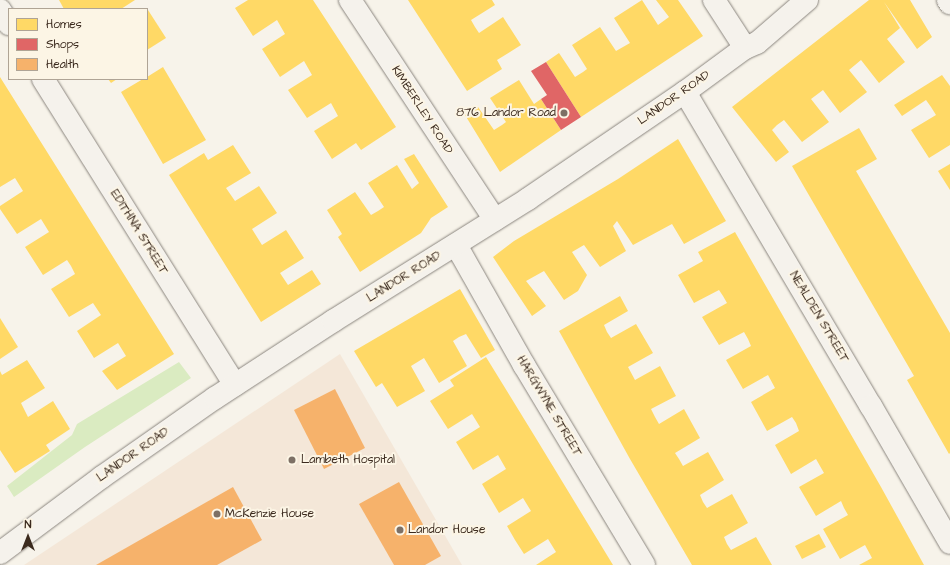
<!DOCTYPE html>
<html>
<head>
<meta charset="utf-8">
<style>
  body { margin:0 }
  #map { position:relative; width:950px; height:565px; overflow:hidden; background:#f7f3ea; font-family:"Architects Daughter",sans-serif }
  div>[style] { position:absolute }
  .built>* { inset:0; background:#f4e7d8 }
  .green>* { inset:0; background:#daebc1 }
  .homes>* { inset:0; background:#ffd966 }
  .shops>* { inset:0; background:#e06666 }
  .health>* { inset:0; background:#f6b26b }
  .roads { filter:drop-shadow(0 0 1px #8b867f) drop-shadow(0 0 1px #8b867f) }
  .street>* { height:22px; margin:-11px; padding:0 11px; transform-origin:11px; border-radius:11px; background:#f5f2ec }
  .dots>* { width:11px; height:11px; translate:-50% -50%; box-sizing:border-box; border:2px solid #fcf5e5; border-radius:50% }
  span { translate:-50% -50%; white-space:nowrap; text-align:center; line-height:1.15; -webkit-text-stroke:4px #fcf5e5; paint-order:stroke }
  .street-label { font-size:12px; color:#3b2a1e }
  .poi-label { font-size:12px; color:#3b2a1e }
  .right { translate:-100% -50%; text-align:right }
  .left { translate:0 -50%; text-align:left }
  .legend { position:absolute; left:8px; top:8px; width:140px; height:72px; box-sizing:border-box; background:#fcf5e5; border:1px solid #afa495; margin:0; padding:5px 7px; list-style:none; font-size:12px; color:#3b2a1e }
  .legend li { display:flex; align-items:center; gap:8px; height:20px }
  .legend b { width:20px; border:1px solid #afa495 }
  .north { position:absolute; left:8px; top:517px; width:40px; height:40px; -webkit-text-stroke:3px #fcf5e5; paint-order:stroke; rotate:0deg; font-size:11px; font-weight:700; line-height:16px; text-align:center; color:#3b2a1e }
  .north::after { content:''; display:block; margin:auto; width:14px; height:18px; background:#3b2a1e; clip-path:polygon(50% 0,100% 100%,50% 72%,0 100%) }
</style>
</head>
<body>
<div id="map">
  <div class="built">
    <i style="clip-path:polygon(340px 354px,462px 565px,24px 565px)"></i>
  </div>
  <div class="green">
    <i style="clip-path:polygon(179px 362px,191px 378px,85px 447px,14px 497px,7px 486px,72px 435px,77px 424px)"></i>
  </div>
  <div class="homes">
    <i style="clip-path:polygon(59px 0,135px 0,121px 9px,64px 9px)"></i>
    <i style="clip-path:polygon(248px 0,313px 0,396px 127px,361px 150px,356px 143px,332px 159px,314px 131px,338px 116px,331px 103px,307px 118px,288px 90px,312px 75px,304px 61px,280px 77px,262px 49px,285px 34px,277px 20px,253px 36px,235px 8px)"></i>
    <i style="clip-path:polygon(408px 0,492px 0,495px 5px,471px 20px,475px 27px,479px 33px,503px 17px,521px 45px,497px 60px,502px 69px,467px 91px)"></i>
    <i style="clip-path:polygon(642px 0,658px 25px,669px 17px,656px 0,678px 0,703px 36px,581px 117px,546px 62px,559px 53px,575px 77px,583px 72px,587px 69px,572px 45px,600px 27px,616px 51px,630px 43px,614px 18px)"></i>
    <i style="clip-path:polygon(869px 0,910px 0,932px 37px,917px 49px,884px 2px,900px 28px,887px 39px,905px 62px,879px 83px,861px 60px,849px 70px,867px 92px,840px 113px,823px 90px,811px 99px,829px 122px,802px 142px,784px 120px,777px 125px,772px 130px,789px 152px,776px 162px,732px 107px)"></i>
    <i style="clip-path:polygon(148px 10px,166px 38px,147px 50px,147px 11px)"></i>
    <i style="clip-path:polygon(163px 67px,206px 140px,163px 164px,121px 92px,143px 79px,147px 79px,147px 77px)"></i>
    <i style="clip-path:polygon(942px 75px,950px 86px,950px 145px,929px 158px,911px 130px,936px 115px,931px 107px,926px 100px,902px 116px,894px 105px)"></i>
    <i style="clip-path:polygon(0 77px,174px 354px,117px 390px,102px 371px,126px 356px,118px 343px,94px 358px,77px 331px,101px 315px,93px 303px,69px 317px,51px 289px,75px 274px,71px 266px,67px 260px,43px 275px,25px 247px,49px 232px,41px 219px,17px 234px,0 209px,0 206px,23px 191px,15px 178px,0 187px)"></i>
    <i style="clip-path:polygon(108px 79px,117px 79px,111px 83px)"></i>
    <i style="clip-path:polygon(519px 80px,534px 104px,541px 99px,561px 130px,500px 172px,465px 115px,478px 107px,494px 130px,502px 125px,506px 122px,490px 98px)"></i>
    <i style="clip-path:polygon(859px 128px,877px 159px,856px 171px,950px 333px,950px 453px,949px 454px,907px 380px,914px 376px,792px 166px)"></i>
    <i style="clip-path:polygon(678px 139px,726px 221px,684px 244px,672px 224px,633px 245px,617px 221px,613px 226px,626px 251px,600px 267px,584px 245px,572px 252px,587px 275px,578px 291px,564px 300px,544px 271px,526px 281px,546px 306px,532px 316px,493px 257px,514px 241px,618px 179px)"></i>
    <i style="clip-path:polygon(233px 145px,251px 173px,226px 188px,235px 201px,259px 186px,277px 213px,252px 229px,262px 245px,286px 230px,304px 258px,280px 273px,288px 285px,312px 270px,321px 284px,261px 322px,169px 175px,204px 153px,208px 160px)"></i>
    <i style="clip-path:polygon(414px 154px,448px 207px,431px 218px,421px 233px,360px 272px,338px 237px,342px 234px,327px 210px,355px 192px,371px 215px,378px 211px,384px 207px,368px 183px,397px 165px,412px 189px,419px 183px,404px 159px)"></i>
    <i style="clip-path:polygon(950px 164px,950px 190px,938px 171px)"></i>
    <i style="clip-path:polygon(735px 232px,881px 487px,924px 565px,859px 565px,872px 558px,865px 545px,840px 559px,823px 529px,848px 515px,844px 508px,841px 501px,816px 516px,799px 487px,824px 473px,816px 459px,791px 474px,775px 445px,799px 431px,796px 423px,792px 417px,767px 431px,751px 402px,775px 388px,768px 375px,743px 389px,726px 360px,751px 346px,748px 339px,744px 332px,719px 345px,702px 317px,727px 303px,723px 296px,719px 290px,694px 303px,678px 275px,703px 261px,698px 252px)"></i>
    <i style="clip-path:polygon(460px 289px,495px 350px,481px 358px,466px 334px,459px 337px,453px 341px,467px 366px,439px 383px,424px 358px,411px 366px,425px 391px,397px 407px,382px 383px,376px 387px,354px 351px)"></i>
    <i style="clip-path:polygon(620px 296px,628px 311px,604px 325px,607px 332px,611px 338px,636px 324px,653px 353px,628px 367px,635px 380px,660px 366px,676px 396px,651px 409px,655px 417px,659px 424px,684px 409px,700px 438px,675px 453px,679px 459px,683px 466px,708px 452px,724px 480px,700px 495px,703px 502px,707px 508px,732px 494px,748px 523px,724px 537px,727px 544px,731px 550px,756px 537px,772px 565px,692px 565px,630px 459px,559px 331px)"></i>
    <i style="clip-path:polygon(0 318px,18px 347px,0 359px)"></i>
    <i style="clip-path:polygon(486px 357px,537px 440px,613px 565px,536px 565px,556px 552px,548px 539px,524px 554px,515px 540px,507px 526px,531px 511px,523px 498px,499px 513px,482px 484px,506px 469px,498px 455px,473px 470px,456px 442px,480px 427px,472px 414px,448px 429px,430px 401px,454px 386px,450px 380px)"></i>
    <i style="clip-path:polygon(27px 360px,45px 388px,21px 403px,28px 417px,53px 401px,70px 429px,46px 445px,50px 451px,15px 473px,0 450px,0 371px,2px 375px)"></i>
    <i style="clip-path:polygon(819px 534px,826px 547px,802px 559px,795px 546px)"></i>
  </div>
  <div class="shops">
    <i style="clip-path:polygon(546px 62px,581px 117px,561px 130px,541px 99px,547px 95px,531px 71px)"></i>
  </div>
  <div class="health">
    <i style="clip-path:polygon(335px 389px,365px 448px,324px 469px,294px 410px)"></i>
    <i style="clip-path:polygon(399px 482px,441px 556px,425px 565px,394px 565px,359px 504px)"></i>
    <i style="clip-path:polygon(233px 487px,262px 540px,217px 565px,96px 565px)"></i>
  </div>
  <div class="roads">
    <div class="street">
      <i style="left:350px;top:0;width:263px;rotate:56.6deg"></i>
      <i style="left:714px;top:0;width:57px;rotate:57.1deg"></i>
      <i style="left:948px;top:0;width:4px;rotate:56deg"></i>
      <i style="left:0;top:10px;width:17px;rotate:57deg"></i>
      <i style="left:43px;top:79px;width:361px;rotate:57.9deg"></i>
      <i style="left:685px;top:92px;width:365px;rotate:59.4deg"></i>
      <i style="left:871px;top:406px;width:158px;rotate:60deg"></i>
      <i style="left:456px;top:245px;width:138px;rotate:60.5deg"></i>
      <i style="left:524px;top:365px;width:233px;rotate:59deg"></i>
      <i style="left:0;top:553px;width:127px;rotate:-36.7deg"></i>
      <i style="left:102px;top:477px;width:138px;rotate:-35deg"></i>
      <i style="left:215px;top:398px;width:141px;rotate:-33.1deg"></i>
      <i style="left:333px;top:321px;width:230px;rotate:-32deg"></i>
      <i style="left:528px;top:199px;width:190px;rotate:-34.3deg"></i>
      <i style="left:685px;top:92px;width:74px;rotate:-36.3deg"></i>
      <i style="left:745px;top:48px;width:13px;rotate:-23deg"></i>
      <i style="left:757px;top:43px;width:66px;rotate:-40.7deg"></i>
    </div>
  </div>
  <div class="dots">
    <i style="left:564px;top:113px;background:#7d7065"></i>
    <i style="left:292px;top:460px;background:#7d7065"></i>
    <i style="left:217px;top:514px;background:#7d7065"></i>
    <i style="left:400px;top:530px;background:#7d7065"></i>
  </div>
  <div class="street-label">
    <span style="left:674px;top:98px;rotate:-35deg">LANDOR ROAD</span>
    <span style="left:422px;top:110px;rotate:57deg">KIMBERLEY ROAD</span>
    <span style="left:139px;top:232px;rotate:58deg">EDITHNA STREET</span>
    <span style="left:404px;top:277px;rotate:-32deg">LANDOR ROAD</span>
    <span style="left:819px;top:317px;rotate:59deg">NEALDEN STREET</span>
    <span style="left:549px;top:406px;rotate:59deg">HARGWYNE STREET</span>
    <span style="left:133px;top:455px;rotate:-35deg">LANDOR ROAD</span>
  </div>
  <div class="poi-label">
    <span class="right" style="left:556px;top:113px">876 Landor Road</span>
    <span class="left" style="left:301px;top:460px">Lambeth Hospital</span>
    <span class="left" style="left:225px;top:514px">McKenzie House</span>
    <span class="left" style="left:408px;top:530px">Landor House</span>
  </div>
  <ul class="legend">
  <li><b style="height:11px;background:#ffd966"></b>Homes</li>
  <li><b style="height:11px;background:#e06666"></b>Shops</li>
  <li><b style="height:11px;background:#f6b26b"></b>Health</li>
  </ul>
  <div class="north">N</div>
</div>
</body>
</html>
